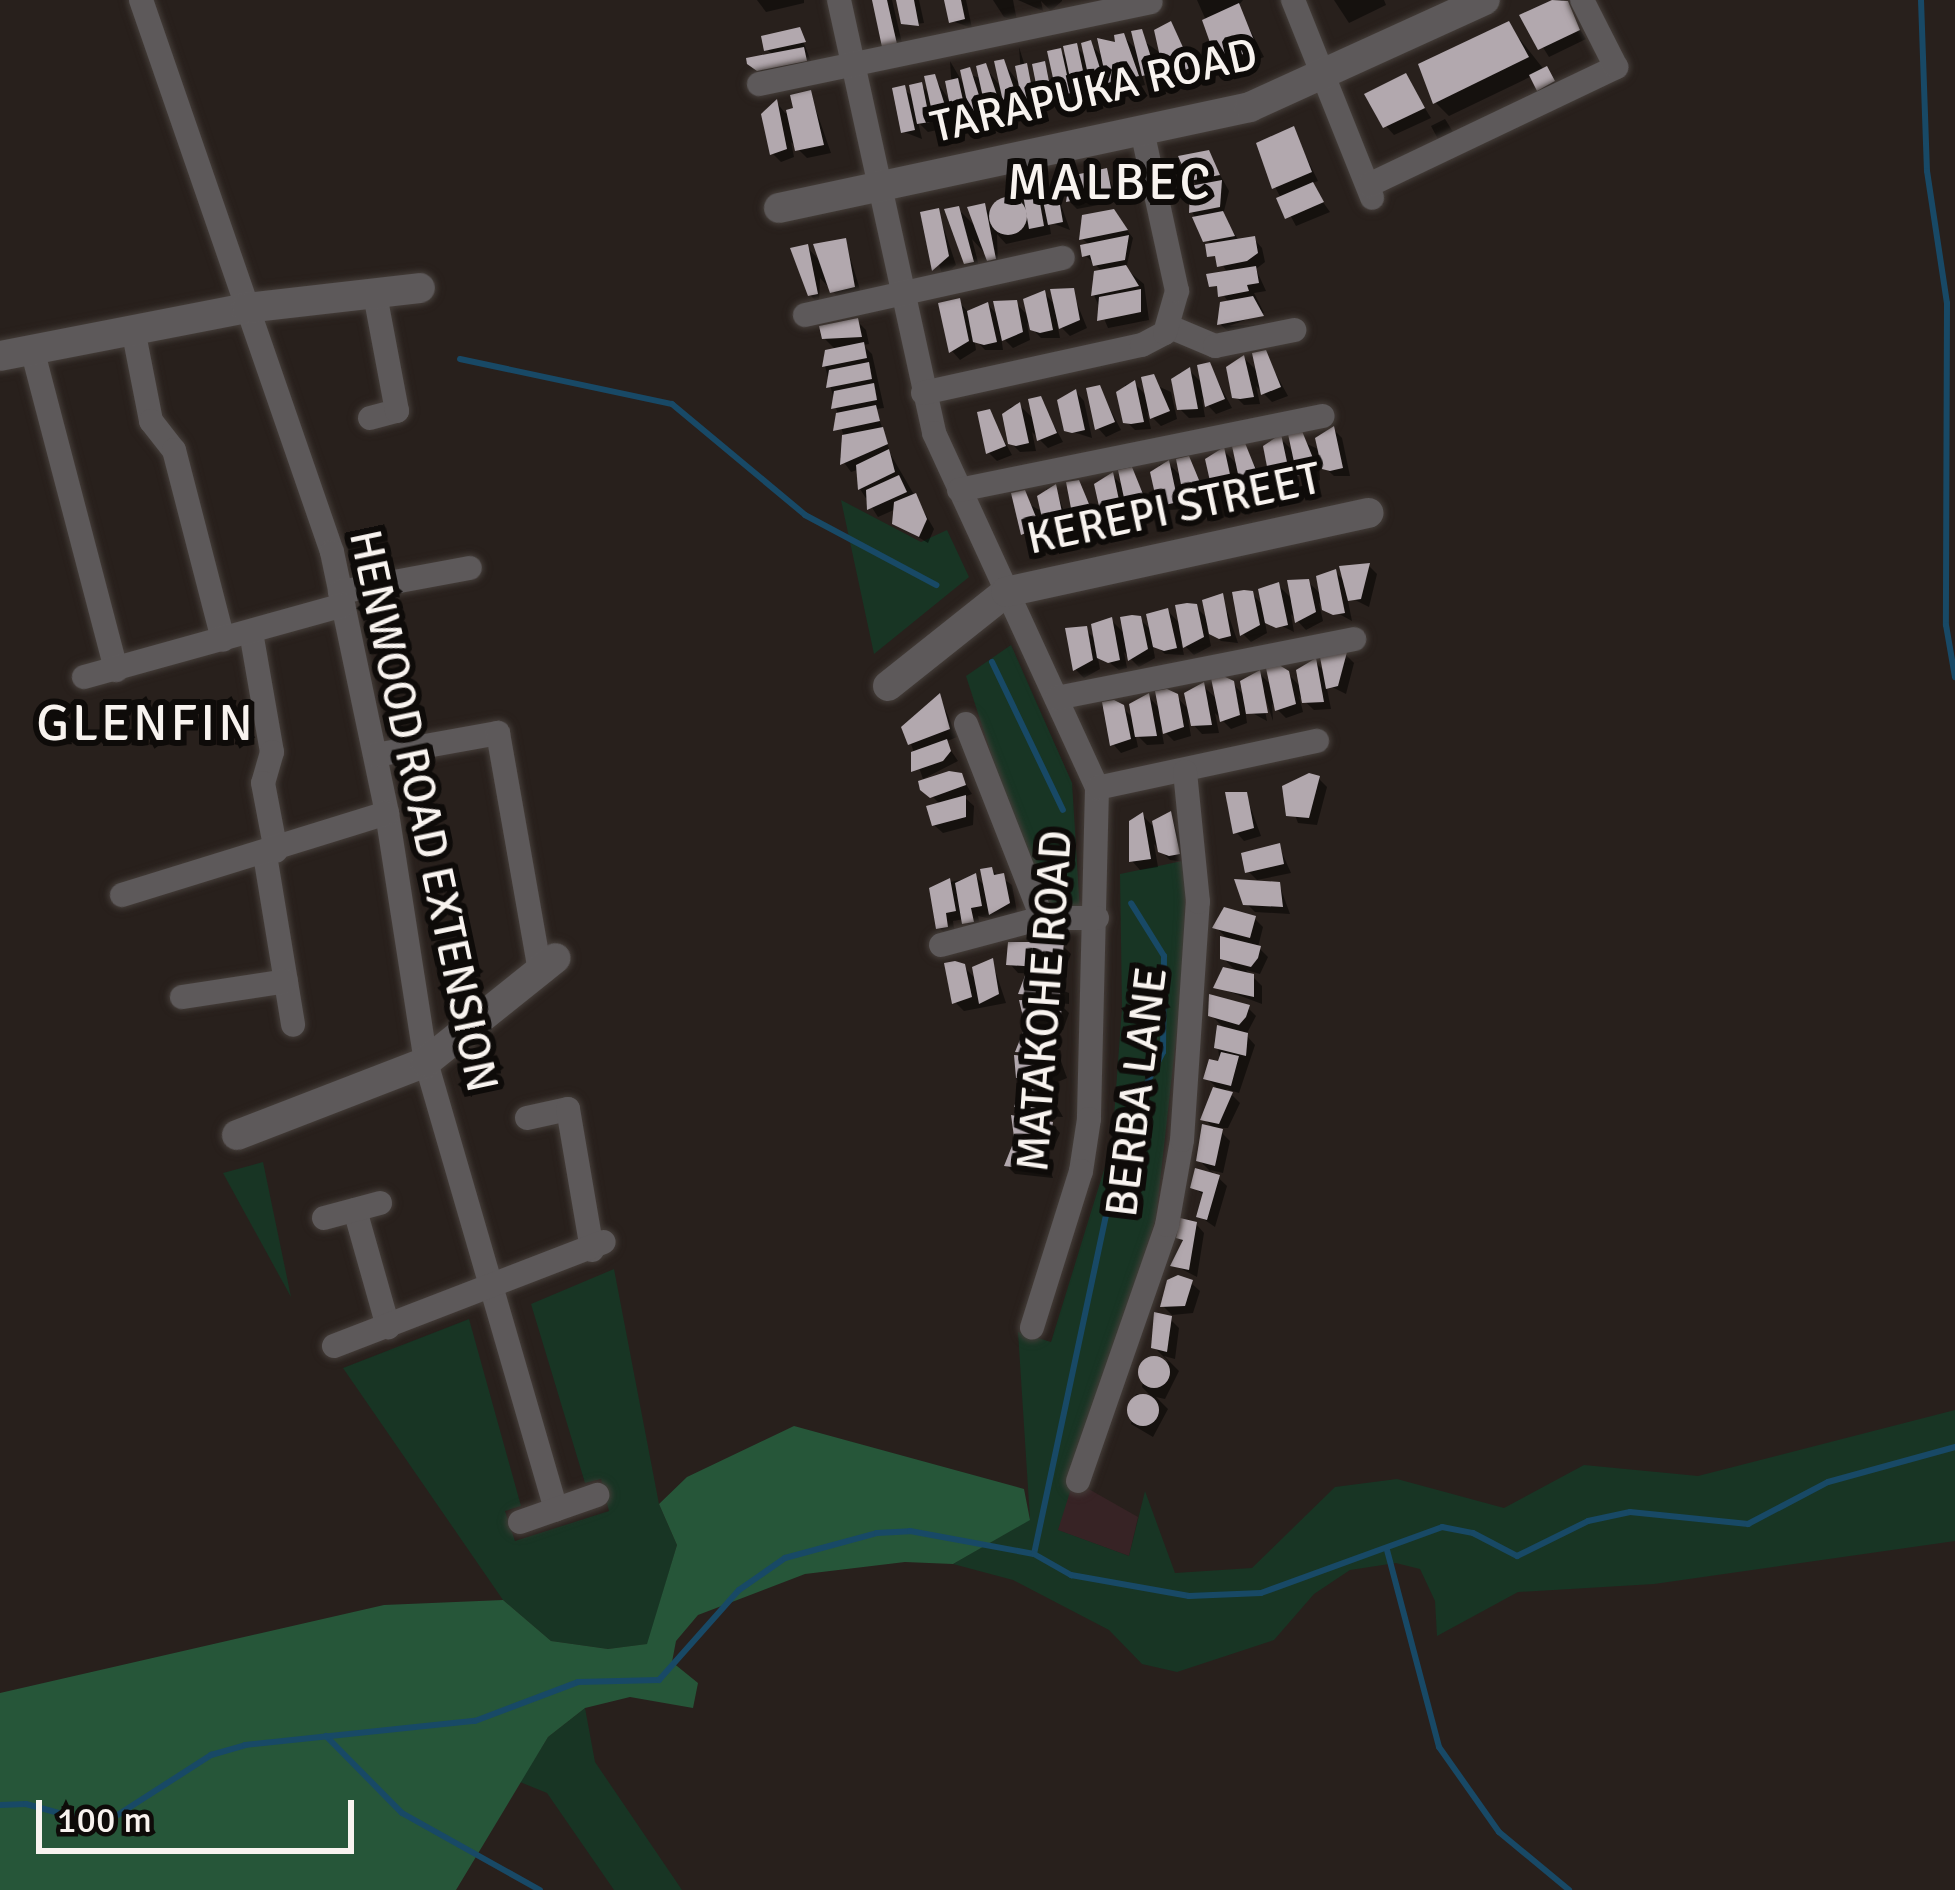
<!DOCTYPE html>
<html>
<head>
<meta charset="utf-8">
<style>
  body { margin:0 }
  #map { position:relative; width:1955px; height:1890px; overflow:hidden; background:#28201c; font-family:Signika,sans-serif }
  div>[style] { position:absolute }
  .industrial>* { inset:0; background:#372325 }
  .green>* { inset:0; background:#183524 }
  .forest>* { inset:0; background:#265639 }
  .shadow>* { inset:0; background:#0007 }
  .stream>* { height:6px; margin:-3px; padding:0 3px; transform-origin:3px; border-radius:3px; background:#184966 }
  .building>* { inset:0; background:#b2a8ae }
  .round { border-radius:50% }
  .roads { filter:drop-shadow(0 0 3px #453e3a) drop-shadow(0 0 3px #453e3a) }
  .minor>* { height:24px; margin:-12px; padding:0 12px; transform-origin:12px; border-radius:12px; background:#5d595a }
  .tertiary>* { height:30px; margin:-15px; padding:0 15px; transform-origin:15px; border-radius:15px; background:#5d595a }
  span { translate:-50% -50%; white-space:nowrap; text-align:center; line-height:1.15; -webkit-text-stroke:12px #0e0b09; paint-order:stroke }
  .street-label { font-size:45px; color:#f8f3ef }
  .quarter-label { font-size:51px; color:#f8f3ef; letter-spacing:3px }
  .scale { position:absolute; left:36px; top:1800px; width:318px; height:54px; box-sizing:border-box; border:6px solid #f8f3ef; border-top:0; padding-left:15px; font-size:36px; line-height:42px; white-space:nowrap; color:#f8f3ef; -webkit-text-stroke:9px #0e0b09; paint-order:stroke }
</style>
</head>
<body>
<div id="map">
  <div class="industrial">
    <i style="clip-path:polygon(1071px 1479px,1138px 1517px,1129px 1556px,1057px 1530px)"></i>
  </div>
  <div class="green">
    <i style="clip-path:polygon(841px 500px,921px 542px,947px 530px,969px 577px,874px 654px)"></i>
    <i style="clip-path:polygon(1011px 645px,1072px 783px,1080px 912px,1048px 907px,1030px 874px,966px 676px)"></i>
    <i style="clip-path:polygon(1187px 860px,1181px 995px,1156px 1218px,1058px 1530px,1129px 1556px,1145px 1491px,1175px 1573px,1252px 1568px,1335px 1487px,1397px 1479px,1504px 1508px,1584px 1465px,1698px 1476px,1955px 1410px,1955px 1541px,1654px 1584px,1518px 1592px,1437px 1636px,1435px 1601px,1420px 1569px,1396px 1563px,1350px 1570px,1314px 1594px,1274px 1640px,1177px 1672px,1142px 1664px,1109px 1630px,1013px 1580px,953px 1564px,1030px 1519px,1018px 1332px,1051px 1342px,1112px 1144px,1122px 1008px,1120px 874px)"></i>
    <i style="clip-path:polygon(263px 1162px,291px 1297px,223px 1173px)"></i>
    <i style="clip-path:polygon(614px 1269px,659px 1504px,677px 1545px,648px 1644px,608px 1649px,551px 1641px,503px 1600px,343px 1368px,469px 1319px,521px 1506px,505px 1511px,515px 1541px,609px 1511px,601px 1479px,585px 1483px,531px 1304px)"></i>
    <i style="clip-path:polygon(585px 1708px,595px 1762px,682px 1890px,614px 1890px,547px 1793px,520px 1782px,548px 1737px)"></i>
  </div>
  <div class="forest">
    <i style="clip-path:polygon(794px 1426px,1024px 1489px,1030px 1520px,953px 1564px,905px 1562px,805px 1574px,698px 1615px,676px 1641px,672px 1662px,698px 1683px,693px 1708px,630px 1697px,585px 1708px,548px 1737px,456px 1890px,0 1890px,0 1693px,384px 1605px,503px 1600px,551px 1641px,608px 1649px,647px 1644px,677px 1545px,659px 1504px,687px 1477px)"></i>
  </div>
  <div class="shadow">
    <i style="clip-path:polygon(757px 0,804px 0,804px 3px,766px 12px)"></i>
    <i style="clip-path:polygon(875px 0,892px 0,904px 52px,894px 54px)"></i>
    <i style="clip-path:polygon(899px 0,919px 0,924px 23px,906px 25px)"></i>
    <i style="clip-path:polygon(947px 0,966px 0,972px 28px,952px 21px)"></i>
    <i style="clip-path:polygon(993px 0,1013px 0,1017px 21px,1004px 17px)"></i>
    <i style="clip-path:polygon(1018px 0,1062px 0,1062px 1px,1051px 11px,1041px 1px,1043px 11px)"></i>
    <i style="clip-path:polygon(1197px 0,1243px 0,1238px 6px,1264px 57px,1229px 72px)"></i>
    <i style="clip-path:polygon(1334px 0,1384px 0,1386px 5px,1349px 23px)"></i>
    <i style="clip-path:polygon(1562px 0,1586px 39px,1549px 57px,1524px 17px)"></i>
    <i style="clip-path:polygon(1171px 24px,1199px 76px,1176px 86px,1161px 71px,1163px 81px,1153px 83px,1141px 71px,1145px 85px,1102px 95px,1101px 82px,1078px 88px,1077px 101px,1068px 103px,1059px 95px,1060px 51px,1070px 61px,1076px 47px,1087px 58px,1090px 44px,1105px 59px,1123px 36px,1139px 52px,1135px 35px,1162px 54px)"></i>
    <i style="clip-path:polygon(1508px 24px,1556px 85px,1543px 93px,1532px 76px,1449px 116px,1435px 102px)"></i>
    <i style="clip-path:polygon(799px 31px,814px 69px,768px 78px,759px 69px,774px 56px,767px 49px)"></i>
    <i style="clip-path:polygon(1019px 47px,1036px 102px,1023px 105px,1025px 111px,1016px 113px,1002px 100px,1007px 115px,981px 122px,970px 111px,974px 126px,952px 116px,955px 126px,935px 117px,937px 130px,928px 132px,918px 122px,922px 139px,904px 132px,904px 89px,915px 99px,921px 85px,932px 96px,934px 77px,953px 106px,950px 61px,968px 92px,964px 74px,982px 78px,985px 67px,1004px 91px,1003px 62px,1022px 87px)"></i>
    <i style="clip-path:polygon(1405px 76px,1431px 118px,1394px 135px,1386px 126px)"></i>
    <i style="clip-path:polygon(1092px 90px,1094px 97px,1079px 93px)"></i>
    <i style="clip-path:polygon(810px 93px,831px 153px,807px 158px,791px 142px,794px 157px,781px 162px,773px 154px,777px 103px,785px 113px,797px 110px)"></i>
    <i style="clip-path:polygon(1445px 119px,1455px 135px,1438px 139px,1431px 126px)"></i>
    <i style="clip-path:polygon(1293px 130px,1318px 181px,1310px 184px,1330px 212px,1296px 226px,1275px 187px)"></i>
    <i style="clip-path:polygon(1208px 153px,1229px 191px,1223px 215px,1239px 241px,1254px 239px,1262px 248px,1265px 262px,1256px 269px,1266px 291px,1254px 293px,1264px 313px,1229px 326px,1270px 324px,1229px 332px,1221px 325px,1229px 303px,1211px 277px,1228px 274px,1192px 212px,1199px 187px,1191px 179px)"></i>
    <i style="clip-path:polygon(1106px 172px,1119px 201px,1077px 209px,1069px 201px)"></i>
    <i style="clip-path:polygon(1056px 191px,1070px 230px,1049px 222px,1051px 234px,1006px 244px,997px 234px,998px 268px,972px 239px,980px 270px,966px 262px,958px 209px,974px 225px,984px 206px,994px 216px,992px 205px,1037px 195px,1047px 204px)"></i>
    <i style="clip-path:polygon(938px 211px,956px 265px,943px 277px,923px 214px)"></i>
    <i style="clip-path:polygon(1113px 212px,1133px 238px,1126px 269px,1144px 284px,1149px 320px,1108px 328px,1094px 295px,1103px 272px,1085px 255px,1090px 246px,1082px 238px)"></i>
    <i style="clip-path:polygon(845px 241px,862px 296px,841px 300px,820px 278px,819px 304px,810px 295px,807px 247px,819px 260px)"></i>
    <i style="clip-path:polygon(1072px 291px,1087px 328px,1070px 336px,1057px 323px,1060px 338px,1041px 338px,1027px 323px,1030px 340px,1013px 348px,1001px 336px,1003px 350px,985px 350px,974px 338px,976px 350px,960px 360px,952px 351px,941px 306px,959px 302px,969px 313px,988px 305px,1000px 317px,1016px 303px,1030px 318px,1044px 293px,1057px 307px)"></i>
    <i style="clip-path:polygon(857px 321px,866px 330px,869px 344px,863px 345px,872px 354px,884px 408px,876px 409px,891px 455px,934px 529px,928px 543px,895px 523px,896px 509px,878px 517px,860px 489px,860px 469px,851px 472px,840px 457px,848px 453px,825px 366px,837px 351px,824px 338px)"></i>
    <i style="clip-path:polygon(1265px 354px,1288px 396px,1272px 402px,1256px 386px,1260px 404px,1244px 405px,1235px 396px,1244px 358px,1260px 374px)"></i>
    <i style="clip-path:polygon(1209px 365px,1232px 408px,1216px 414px,1202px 399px,1205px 417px,1189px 418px,1180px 409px,1179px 373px,1189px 370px,1204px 385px)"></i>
    <i style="clip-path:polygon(1144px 380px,1171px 392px,1177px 419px,1161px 426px,1147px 412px,1151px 429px,1135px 430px,1126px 421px,1125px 385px,1134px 383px,1148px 397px)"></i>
    <i style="clip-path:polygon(1099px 388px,1121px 430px,1106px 437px,1098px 428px)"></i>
    <i style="clip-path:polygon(1076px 392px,1084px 401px,1092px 438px,1067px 430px)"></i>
    <i style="clip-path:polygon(1040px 400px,1063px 442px,1048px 448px,1032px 432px,1036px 451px,1020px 452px,1011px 443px,1010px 407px,1019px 405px,1036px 421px)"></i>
    <i style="clip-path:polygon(989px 413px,1012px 455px,997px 461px,988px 452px)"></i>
    <i style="clip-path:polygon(1334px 430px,1342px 438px,1350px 476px,1334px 476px,1322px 465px,1324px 432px)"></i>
    <i style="clip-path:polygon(1292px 437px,1318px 449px,1320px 480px,1308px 483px,1294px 468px,1297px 484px,1272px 476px,1271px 440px,1280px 438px,1295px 453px)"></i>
    <i style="clip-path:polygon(1244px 446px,1267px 488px,1252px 495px,1236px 479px,1240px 496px,1223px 497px,1215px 488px,1224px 451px,1239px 466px)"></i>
    <i style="clip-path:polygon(1188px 459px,1211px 501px,1195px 507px,1182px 493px,1185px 509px,1168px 510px,1160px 502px,1159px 465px,1168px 463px,1183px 478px)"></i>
    <i style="clip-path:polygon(1131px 470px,1154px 513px,1138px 519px,1126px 506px,1129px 521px,1112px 522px,1104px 513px,1113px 476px,1125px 488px)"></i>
    <i style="clip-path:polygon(1078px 483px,1101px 525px,1085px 531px,1077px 523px)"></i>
    <i style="clip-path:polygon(1055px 487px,1072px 533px,1056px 534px,1045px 523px,1047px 537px,1032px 542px,1015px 497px,1047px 514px,1046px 489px)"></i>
    <i style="clip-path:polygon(1369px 566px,1377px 574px,1369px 607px,1347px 596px,1352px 621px,1319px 603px,1323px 621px,1306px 630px,1291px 614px,1294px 632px,1264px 617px,1267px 633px,1251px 642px,1243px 634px,1252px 594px,1265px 607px,1278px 585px,1294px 601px,1308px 582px,1323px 596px,1336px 573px,1347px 583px)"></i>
    <i style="clip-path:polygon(1222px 596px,1238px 643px,1221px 641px,1207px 627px,1211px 646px,1194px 655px,1181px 642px,1184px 655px,1165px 654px,1152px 641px,1155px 658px,1139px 667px,1124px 652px,1127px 668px,1119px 670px,1097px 653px,1100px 669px,1084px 678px,1076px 670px,1069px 630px,1085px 629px,1097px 641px,1111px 620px,1126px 635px,1140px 619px,1153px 632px,1168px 611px,1182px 626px,1196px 607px,1209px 620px)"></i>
    <i style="clip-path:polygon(1346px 655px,1354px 663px,1346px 694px,1326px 684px,1331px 709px,1314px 710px,1299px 696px,1303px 712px,1286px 718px,1272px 704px,1273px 721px,1259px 679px,1267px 721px,1245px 709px,1247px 723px,1231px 729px,1215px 713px,1219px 733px,1202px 734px,1188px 719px,1191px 736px,1174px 741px,1161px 728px,1164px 744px,1147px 745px,1135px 733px,1138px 747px,1121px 753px,1113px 744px,1123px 708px,1135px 720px,1148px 696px,1161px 710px,1176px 696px,1190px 711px,1203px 686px,1219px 701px,1233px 684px,1246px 697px,1243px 682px,1259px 673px,1273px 687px,1287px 673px,1302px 688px,1315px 662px,1326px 673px)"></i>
    <i style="clip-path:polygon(940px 697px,957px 737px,945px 742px,958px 761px,923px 779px,911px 744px)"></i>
    <i style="clip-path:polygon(961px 776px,972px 794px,964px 797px,974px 806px,973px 825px,943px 833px,934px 825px,941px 805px,932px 796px)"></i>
    <i style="clip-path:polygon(1319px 779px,1327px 787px,1317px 825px,1298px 823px,1285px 788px)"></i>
    <i style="clip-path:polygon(1246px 795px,1261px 836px,1244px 841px,1236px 832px)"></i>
    <i style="clip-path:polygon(1171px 815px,1187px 862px,1170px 860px,1154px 844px,1158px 867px,1140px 870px,1132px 861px,1143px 816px,1152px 825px)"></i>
    <i style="clip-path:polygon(1279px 846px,1291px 873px,1257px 880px,1248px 871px)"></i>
    <i style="clip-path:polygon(991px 870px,1012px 885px,1017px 912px,1000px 921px,978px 916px,981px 930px,974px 931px,964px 919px,953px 921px,955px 935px,948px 936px,939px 928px,950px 882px,976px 877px,987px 888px)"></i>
    <i style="clip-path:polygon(1279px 884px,1290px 914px,1255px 912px,1246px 903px)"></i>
    <i style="clip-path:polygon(1254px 918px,1263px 927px,1258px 947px,1268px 957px,1260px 974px,1246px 970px,1262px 986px,1262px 1004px,1217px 987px,1239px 974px,1223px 958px,1231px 943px,1216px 927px)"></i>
    <i style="clip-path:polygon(1062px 945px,1071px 954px,1063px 975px,1018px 973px,1010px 964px)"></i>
    <i style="clip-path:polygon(992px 961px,1006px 1003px,964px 1011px,955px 1002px,964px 967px,978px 981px)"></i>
    <i style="clip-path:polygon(1028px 977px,1069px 993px,1069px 1004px,1059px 1003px,1069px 1013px,1063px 1030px,1036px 1029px,1027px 1020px)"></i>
    <i style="clip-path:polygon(1248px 1008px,1256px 1016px,1246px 1035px,1255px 1045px,1239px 1093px,1226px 1089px,1240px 1103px,1228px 1128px,1217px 1128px,1230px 1141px,1223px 1173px,1210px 1170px,1227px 1186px,1215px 1227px,1199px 1216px,1205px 1196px,1193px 1187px,1216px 1177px,1199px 1160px,1216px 1130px,1204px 1119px,1216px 1087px,1207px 1078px,1220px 1065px,1218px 1047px,1227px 1031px,1211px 1015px)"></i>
    <i style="clip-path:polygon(1052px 1036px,1067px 1078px,1046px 1087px,1063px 1117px,1026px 1115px,1017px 1106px,1032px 1090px,1019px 1077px,1026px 1059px,1018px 1051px)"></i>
    <i style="clip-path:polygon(1014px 1119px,1052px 1124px,1060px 1133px,1053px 1149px,1026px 1145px)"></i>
    <i style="clip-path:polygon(1014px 1150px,1046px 1159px,1053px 1178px,1015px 1174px,1007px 1166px)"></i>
    <i style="clip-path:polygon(1196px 1224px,1204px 1233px,1197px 1277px,1174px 1265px,1185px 1244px,1179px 1237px)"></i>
    <i style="clip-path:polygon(1191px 1283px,1200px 1291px,1193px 1313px,1172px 1315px,1163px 1306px)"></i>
    <i style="clip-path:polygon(1170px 1319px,1179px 1328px,1175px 1359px,1164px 1356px,1179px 1371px,1165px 1399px,1156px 1397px,1168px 1409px,1153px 1437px,1131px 1424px,1136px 1394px,1154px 1399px,1142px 1387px,1147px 1357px,1169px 1362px,1154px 1347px)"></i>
  </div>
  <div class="stream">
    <i style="left:1921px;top:0;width:171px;rotate:88deg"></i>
    <i style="left:1927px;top:171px;width:134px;rotate:81.4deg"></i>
    <i style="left:1947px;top:303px;width:322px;rotate:90.2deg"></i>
    <i style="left:1946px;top:625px;width:53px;rotate:80.2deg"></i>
    <i style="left:460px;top:359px;width:217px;rotate:12deg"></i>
    <i style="left:672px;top:404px;width:173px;rotate:39.8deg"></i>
    <i style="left:805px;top:515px;width:149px;rotate:28.1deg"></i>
    <i style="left:992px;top:662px;width:164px;rotate:64.4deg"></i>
    <i style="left:1387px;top:1550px;width:204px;rotate:75.2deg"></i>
    <i style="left:1439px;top:1747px;width:104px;rotate:54.8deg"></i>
    <i style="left:1499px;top:1832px;width:91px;rotate:39.6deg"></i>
    <i style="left:1034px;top:1554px;width:438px;rotate:-78deg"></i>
    <i style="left:1125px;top:1126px;width:83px;rotate:-62.8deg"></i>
    <i style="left:1163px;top:1052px;width:96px;rotate:-89.4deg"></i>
    <i style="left:1164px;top:956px;width:62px;rotate:-121.9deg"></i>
    <i style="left:326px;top:1736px;width:108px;rotate:45.4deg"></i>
    <i style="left:402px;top:1813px;width:158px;rotate:29.2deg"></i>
    <i style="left:0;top:1805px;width:26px;rotate:-2deg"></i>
    <i style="left:26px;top:1804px;width:79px;rotate:15.4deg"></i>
    <i style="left:102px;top:1825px;width:130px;rotate:-32.7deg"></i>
    <i style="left:211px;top:1755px;width:35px;rotate:-16deg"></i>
    <i style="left:245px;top:1745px;width:231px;rotate:-6deg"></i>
    <i style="left:475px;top:1721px;width:110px;rotate:-20.7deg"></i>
    <i style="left:578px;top:1682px;width:81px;rotate:-1.4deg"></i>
    <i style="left:659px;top:1680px;width:120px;rotate:-48.4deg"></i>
    <i style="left:739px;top:1590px;width:56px;rotate:-34.8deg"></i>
    <i style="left:785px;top:1558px;width:95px;rotate:-15.2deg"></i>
    <i style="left:877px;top:1533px;width:33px;rotate:-3deg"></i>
    <i style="left:910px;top:1531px;width:126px;rotate:10.5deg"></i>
    <i style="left:1034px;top:1554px;width:43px;rotate:29.6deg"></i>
    <i style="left:1071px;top:1575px;width:120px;rotate:10.1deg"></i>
    <i style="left:1189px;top:1596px;width:72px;rotate:-2.4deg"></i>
    <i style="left:1261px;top:1593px;width:193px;rotate:-20deg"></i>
    <i style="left:1442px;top:1527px;width:32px;rotate:11deg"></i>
    <i style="left:1473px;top:1533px;width:50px;rotate:27.6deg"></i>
    <i style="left:1517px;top:1556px;width:79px;rotate:-26.2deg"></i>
    <i style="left:1588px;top:1521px;width:43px;rotate:-12.1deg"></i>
    <i style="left:1630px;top:1512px;width:119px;rotate:5.8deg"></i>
    <i style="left:1748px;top:1524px;width:90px;rotate:-27.7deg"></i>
    <i style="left:1828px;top:1482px;width:132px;rotate:-15.4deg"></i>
  </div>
  <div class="building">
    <i style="clip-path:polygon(872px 0,887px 0,897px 44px,882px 47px)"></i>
    <i style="clip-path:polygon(896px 0,914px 0,919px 26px,901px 24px)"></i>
    <i style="clip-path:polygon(944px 0,961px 0,965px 19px,949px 23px)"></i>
    <i style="clip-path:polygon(1552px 0,1568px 1px,1580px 30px,1538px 50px,1519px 15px)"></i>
    <i style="clip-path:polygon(1239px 3px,1257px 48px,1218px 65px,1202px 20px)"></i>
    <i style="clip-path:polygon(1171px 21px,1192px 67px,1165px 79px,1154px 30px)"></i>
    <i style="clip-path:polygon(1509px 21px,1529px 57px,1433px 104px,1418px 64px)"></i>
    <i style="clip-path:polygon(800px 27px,806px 42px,764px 51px,761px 36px)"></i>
    <i style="clip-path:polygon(1142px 29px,1156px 73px,1142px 76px,1131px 31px)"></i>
    <i style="clip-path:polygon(1124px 33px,1139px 76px,1107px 83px,1097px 38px,1115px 42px,1114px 35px)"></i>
    <i style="clip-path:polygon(1091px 40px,1105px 84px,1091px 88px,1081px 43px)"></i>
    <i style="clip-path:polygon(1077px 43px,1087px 89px,1073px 92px,1063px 46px)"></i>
    <i style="clip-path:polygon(804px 47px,807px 61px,757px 71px,747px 64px,746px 58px)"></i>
    <i style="clip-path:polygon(1061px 48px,1071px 93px,1057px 96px,1047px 51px)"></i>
    <i style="clip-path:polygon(1004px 59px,1019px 103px,1004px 106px,994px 61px)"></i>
    <i style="clip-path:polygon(1045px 61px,1052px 97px,1039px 99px,1032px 64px)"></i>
    <i style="clip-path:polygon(986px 63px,1001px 107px,986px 111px,976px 66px)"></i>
    <i style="clip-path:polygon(1027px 63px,1034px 99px,1022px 102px,1015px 66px)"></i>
    <i style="clip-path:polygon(1547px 66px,1555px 81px,1537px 91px,1529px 75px)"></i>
    <i style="clip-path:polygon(970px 67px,984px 111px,970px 115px,960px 70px)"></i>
    <i style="clip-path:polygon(1406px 73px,1425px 108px,1383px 128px,1364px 94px)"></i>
    <i style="clip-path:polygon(935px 74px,949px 118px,934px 121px,924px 76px)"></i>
    <i style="clip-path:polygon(958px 78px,967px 118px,953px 121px,945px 81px)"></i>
    <i style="clip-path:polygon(922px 82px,930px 122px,917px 124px,909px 85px)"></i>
    <i style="clip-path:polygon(905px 85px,915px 130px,901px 133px,892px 88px)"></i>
    <i style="clip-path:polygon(811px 90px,824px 145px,795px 151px,786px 110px,793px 108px,790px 95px)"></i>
    <i style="clip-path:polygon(777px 99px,787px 149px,770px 155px,761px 114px)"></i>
    <i style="clip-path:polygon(1294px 126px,1312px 172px,1272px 189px,1256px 143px)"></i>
    <i style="clip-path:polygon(1209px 150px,1220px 175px,1189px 181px,1178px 156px)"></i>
    <i style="clip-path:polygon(1107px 168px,1112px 193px,1066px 202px,1070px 176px)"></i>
    <i style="clip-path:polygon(1222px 180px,1220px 207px,1189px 213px,1190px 186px)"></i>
    <i style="clip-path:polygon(1313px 182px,1324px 202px,1285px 219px,1276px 198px)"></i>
    <i style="clip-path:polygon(1057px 188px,1063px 222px,1048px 225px,1041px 191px)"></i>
    <i style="clip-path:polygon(1038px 192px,1044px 226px,1029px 229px,1023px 195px)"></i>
    <i class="round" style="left:989px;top:197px;width:38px;height:38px"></i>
    <i style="clip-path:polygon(985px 203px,996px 259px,987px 261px,967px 207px)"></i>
    <i style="clip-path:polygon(959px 206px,974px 262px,964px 264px,944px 209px)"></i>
    <i style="clip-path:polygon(939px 208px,949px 256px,932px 271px,920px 212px)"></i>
    <i style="clip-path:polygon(1114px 209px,1128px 230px,1079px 240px,1082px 215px)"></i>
    <i style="clip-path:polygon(1223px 211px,1235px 236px,1203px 242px,1192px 217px)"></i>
    <i style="clip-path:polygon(1129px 235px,1125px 260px,1093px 266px,1090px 255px,1082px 257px,1080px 245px)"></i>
    <i style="clip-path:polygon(1255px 236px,1258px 253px,1247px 261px,1217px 267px,1215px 256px,1207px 257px,1205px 244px)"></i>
    <i style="clip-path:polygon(846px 238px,855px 287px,830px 293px,813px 244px)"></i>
    <i style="clip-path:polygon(808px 244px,818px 294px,808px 296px,790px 248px)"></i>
    <i style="clip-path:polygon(1126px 265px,1139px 286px,1091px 296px,1094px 271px)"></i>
    <i style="clip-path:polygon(1256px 266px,1259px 283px,1247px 285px,1249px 291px,1218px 297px,1217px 286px,1209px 287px,1206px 274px)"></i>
    <i style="clip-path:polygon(1074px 288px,1080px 320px,1059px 329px,1050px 289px)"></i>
    <i style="clip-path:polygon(1141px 289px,1141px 312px,1097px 321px,1099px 297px)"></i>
    <i style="clip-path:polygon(1045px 290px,1053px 330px,1040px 333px,1030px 330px,1023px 299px)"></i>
    <i style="clip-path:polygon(1253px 296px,1264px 316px,1217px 325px,1220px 302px)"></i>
    <i style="clip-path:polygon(960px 298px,969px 341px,949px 353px,938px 303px)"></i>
    <i style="clip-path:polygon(1017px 300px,1023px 332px,1002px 341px,993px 301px)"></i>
    <i style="clip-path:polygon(988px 302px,997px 342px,984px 345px,973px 342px,967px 311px)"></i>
    <i style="clip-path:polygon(858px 318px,862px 337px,822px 339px,819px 326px)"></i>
    <i style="clip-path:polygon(864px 342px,867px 358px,822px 367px,825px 350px)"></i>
    <i style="clip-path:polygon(1266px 350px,1281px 387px,1261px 395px,1252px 353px)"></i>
    <i style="clip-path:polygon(1244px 355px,1254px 397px,1240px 399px,1232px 398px,1226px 367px)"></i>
    <i style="clip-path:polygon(869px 362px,872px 379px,826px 388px,829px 370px)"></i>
    <i style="clip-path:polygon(1210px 362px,1225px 399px,1205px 407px,1197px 365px)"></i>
    <i style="clip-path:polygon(1190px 367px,1198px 409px,1177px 410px,1171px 379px)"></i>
    <i style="clip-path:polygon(1154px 374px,1170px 411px,1150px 419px,1141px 377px)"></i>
    <i style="clip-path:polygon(1135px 380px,1144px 422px,1131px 424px,1123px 423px,1116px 392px)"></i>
    <i style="clip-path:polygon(874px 383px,877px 400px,831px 409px,834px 391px)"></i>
    <i style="clip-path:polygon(1100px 385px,1115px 422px,1095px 430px,1086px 388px)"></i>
    <i style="clip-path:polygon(1076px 389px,1085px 430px,1072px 433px,1064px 431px,1057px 400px)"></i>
    <i style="clip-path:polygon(1041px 396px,1057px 433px,1037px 441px,1028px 399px)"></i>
    <i style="clip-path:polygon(1020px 402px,1029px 443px,1016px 446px,1008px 444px,1002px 414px)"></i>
    <i style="clip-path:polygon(876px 405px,880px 421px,833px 431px,836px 413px)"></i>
    <i style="clip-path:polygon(990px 409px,1006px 446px,986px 454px,977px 412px)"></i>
    <i style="clip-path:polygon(1334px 426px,1343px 468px,1330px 471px,1322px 469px,1315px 438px)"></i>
    <i style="clip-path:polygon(883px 427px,888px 444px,840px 465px,842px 435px)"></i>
    <i style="clip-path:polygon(1302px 431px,1317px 468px,1297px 476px,1288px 434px)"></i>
    <i style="clip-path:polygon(1281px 434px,1290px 476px,1277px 479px,1269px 477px,1263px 446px)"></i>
    <i style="clip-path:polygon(1245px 443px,1260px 480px,1241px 488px,1232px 446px)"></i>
    <i style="clip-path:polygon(1224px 447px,1233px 488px,1220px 491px,1212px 490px,1205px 459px)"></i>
    <i style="clip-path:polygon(889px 449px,895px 472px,858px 490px,856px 465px)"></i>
    <i style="clip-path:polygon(1189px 456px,1204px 492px,1184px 500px,1176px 459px)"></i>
    <i style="clip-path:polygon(1169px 460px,1178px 502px,1165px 505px,1157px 503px,1150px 472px)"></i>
    <i style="clip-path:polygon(1132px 467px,1147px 504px,1127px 512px,1118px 470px)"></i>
    <i style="clip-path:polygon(1113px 472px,1122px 514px,1109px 516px,1101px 515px,1094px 484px)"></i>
    <i style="clip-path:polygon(899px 475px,907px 492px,867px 510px,866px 490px)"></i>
    <i style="clip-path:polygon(1079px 480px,1094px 516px,1074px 524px,1066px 482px)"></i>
    <i style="clip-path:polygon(1056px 484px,1065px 526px,1052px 529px,1044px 527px,1037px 496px)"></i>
    <i style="clip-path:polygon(1025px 490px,1040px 527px,1021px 535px,1011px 493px)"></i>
    <i style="clip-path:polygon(916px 493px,927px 519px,919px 537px,892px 524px,894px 502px)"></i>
    <i style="clip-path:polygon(1370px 563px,1361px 599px,1348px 601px,1339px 566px)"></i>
    <i style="clip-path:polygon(1336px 569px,1345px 613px,1333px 615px,1322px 610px,1316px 576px)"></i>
    <i style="clip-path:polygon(1309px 579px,1316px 612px,1295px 623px,1287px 580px)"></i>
    <i style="clip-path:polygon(1279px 582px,1288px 625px,1276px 628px,1265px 623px,1258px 589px)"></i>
    <i style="clip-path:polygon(1244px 590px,1253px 591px,1260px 625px,1240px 636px,1232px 592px)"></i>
    <i style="clip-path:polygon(1223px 593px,1231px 636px,1219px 639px,1209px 634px,1202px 600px)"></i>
    <i style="clip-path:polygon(1187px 603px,1197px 604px,1204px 637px,1183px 648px,1175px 605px)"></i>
    <i style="clip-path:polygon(1168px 608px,1177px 648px,1164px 651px,1153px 647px,1146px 614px)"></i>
    <i style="clip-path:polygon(1132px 615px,1141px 616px,1148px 649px,1128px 661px,1120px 617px)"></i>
    <i style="clip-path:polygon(1112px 617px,1120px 660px,1108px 663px,1097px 658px,1091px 624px)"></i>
    <i style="clip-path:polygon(1087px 626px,1093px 660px,1073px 671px,1065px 628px)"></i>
    <i style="clip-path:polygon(1347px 652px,1338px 686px,1326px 689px,1320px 657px)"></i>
    <i style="clip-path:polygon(1316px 658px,1324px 702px,1302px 703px,1296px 670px)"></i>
    <i style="clip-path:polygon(1279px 665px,1289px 671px,1296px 704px,1275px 711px,1266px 668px)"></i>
    <i style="clip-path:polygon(1260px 670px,1268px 713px,1246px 714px,1240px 681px)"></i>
    <i style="clip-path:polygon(1223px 676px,1234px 681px,1240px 715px,1220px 722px,1211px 678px)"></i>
    <i style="clip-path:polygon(1204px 682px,1212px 725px,1191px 726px,1184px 693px)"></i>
    <i style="clip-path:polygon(1167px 689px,1178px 694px,1184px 727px,1163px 734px,1155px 691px)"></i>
    <i style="clip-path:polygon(940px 693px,950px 729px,908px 745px,901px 727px)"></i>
    <i style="clip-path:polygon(1149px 693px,1157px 736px,1135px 737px,1129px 704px)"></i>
    <i style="clip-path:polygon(1114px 700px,1124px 705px,1131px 739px,1110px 746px,1102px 702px)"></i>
    <i style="clip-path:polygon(947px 739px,951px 751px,943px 761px,911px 772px,911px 752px)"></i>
    <i style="clip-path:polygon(949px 771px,962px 773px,966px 785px,930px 798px,920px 790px,918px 781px)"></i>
    <i style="clip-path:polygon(1309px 773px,1320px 776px,1309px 818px,1286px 816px,1282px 786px)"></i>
    <i style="clip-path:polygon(1225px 792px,1247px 792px,1254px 828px,1233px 834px)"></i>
    <i style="clip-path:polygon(966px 795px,966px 817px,932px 826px,926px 806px)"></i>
    <i style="clip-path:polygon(1171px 811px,1180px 854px,1169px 856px,1158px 852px,1152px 821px)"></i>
    <i style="clip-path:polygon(1143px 812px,1151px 859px,1129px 862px,1129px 821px)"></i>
    <i style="clip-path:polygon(1280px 843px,1284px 864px,1245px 873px,1241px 853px)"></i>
    <i style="clip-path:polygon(992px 867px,994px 875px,1004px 873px,1010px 903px,989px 915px,980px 869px)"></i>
    <i style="clip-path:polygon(976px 873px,982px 906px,971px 908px,974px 922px,962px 924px,955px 883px)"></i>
    <i style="clip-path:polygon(950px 878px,956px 911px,946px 913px,948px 927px,936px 929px,929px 888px)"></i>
    <i style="clip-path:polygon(1234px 879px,1280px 882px,1283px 907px,1243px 905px)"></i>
    <i style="clip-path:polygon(1224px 907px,1256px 916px,1250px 938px,1212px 928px)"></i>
    <i style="clip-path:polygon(1220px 936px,1261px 946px,1258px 958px,1251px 967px,1220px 959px)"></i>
    <i style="clip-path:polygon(1008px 942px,1064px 942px,1063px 953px,1056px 953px,1055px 968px,1006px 965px)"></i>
    <i style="clip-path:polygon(993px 958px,999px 994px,979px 1004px,972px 967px)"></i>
    <i style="clip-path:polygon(955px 961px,965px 964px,972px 997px,952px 1004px,944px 963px)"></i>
    <i style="clip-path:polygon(1223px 967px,1254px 974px,1254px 997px,1213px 988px)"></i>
    <i style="clip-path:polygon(1026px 973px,1056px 975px,1061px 997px,1018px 994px)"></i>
    <i style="clip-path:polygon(1209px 994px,1250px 1005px,1246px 1017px,1239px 1025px,1208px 1016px)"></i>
    <i style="clip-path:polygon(1019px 1000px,1062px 1002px,1061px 1017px,1024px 1021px)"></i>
    <i style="clip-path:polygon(1217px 1025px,1248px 1033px,1246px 1056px,1214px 1048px)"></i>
    <i style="clip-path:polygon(1023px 1032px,1053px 1033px,1057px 1055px,1015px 1052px)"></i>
    <i style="clip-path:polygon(1221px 1052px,1239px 1056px,1231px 1086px,1203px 1079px,1209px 1059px,1218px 1061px)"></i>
    <i style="clip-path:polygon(1014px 1055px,1060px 1058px,1059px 1071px,1050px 1071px,1050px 1080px,1016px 1078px)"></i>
    <i style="clip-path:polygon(1021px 1086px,1052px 1088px,1056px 1110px,1014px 1107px)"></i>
    <i style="clip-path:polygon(1213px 1087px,1233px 1092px,1219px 1124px,1200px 1120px)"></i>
    <i style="clip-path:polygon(1011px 1115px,1053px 1122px,1051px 1136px,1014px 1137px)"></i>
    <i style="clip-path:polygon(1202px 1124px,1223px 1129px,1215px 1166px,1196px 1161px)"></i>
    <i style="clip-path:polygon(1012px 1146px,1043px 1150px,1046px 1171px,1004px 1166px)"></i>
    <i style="clip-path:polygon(1195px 1168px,1220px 1175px,1207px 1220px,1196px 1217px,1203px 1192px,1190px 1188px)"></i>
    <i style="clip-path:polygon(1180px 1218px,1197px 1222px,1189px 1270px,1170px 1266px,1183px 1240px,1176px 1238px)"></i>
    <i style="clip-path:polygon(1178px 1275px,1193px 1280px,1185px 1306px,1160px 1307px,1167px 1280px)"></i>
    <i style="clip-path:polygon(1154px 1312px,1172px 1316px,1167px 1352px,1151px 1348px)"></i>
    <i class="round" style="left:1138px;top:1356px;width:32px;height:32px"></i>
    <i class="round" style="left:1127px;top:1394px;width:32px;height:32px"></i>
  </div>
  <div class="roads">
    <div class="minor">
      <i style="left:141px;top:0;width:584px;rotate:70.91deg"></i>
      <i style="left:332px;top:552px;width:267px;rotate:78.1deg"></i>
      <i style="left:387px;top:813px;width:252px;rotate:81.1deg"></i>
      <i style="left:426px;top:1062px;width:466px;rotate:73.8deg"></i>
      <i style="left:839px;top:0;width:443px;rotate:77.6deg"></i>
      <i style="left:934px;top:433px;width:391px;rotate:65.3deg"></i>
      <i style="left:1097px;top:788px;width:331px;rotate:91.4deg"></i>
      <i style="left:1089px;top:1119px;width:53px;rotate:98.7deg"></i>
      <i style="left:1081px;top:1171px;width:164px;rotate:107.4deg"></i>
      <i style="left:1293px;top:0;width:213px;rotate:68.2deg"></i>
      <i style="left:759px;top:84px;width:400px;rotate:-11.8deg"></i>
      <i style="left:1369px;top:185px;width:274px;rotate:-25.5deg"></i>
      <i style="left:1616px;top:67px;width:75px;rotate:-116.9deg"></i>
      <i style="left:805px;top:315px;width:264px;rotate:-12.5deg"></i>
      <i style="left:1170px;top:327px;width:49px;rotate:22.9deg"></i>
      <i style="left:1215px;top:346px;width:81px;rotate:-11.4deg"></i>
      <i style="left:133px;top:329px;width:94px;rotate:78.9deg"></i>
      <i style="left:151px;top:421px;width:37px;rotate:52deg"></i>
      <i style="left:174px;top:450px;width:196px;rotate:75.5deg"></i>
      <i style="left:32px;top:349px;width:332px;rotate:75.3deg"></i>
      <i style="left:923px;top:393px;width:224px;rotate:-12.4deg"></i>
      <i style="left:1142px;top:345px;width:26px;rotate:-28deg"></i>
      <i style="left:1165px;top:333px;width:44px;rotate:-74.1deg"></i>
      <i style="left:1177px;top:291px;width:164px;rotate:-102.3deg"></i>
      <i style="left:370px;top:418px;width:28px;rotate:-15deg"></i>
      <i style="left:397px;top:411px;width:118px;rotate:-100.7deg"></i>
      <i style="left:959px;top:490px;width:371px;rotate:-11.5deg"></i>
      <i style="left:340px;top:592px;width:132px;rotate:-10.5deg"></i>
      <i style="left:251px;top:632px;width:122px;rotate:80.1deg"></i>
      <i style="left:272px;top:752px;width:32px;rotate:106deg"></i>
      <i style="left:263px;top:783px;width:69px;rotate:79.2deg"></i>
      <i style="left:84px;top:677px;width:269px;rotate:-15.5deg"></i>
      <i style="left:1057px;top:698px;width:303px;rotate:-11.2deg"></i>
      <i style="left:966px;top:724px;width:208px;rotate:68.6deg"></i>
      <i style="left:376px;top:755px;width:124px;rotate:-10.2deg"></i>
      <i style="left:498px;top:733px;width:241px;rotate:80deg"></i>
      <i style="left:1097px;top:788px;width:225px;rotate:-12.1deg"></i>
      <i style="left:265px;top:855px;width:172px;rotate:80.6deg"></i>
      <i style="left:122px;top:895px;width:277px;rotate:-17.2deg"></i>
      <i style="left:941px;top:945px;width:105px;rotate:-15deg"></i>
      <i style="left:1042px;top:918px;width:55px"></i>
      <i style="left:182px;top:997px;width:105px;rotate:-8.7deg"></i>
      <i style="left:527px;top:1118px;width:42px;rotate:-12.4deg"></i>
      <i style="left:568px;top:1109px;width:143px;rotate:80.3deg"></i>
      <i style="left:355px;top:1210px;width:122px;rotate:74.2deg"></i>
      <i style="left:324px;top:1218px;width:58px;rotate:-15deg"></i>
      <i style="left:334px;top:1346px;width:289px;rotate:-21.1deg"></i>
      <i style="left:1078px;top:1481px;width:271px;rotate:-70.8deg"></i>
      <i style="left:1167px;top:1225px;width:86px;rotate:-80deg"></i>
      <i style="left:1182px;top:1140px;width:239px;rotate:-86.2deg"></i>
      <i style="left:1198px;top:902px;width:131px;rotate:-95.7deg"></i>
      <i style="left:520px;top:1522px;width:82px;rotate:-19.3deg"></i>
    </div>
    <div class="tertiary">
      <i style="left:779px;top:208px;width:482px;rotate:-12.1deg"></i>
      <i style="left:1250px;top:107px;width:258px;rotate:-24.5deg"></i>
      <i style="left:0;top:356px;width:252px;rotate:-11deg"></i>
      <i style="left:247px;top:308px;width:174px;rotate:-6.6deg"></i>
      <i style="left:888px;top:686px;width:151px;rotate:-38.5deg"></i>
      <i style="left:1006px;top:592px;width:371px;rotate:-12.3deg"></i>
      <i style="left:237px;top:1135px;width:203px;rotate:-21.1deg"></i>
      <i style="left:426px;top:1062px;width:166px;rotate:-38.7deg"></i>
    </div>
  </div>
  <div class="street-label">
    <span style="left:1094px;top:91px;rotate:-13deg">TARAPUKA ROAD</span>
    <span style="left:1174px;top:509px;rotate:-12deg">KEREPI STREET</span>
    <span style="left:423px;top:811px;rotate:78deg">HENWOOD ROAD EXTENSION</span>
    <span style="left:1045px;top:1001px;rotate:-86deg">MATAKOHE ROAD</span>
    <span style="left:1137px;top:1092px;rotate:-83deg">BERBA LANE</span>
  </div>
  <div class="quarter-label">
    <span style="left:1110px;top:183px">MALBEC</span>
    <span style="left:146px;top:724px">GLENFIN</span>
  </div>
  <div class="scale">100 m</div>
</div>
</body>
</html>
